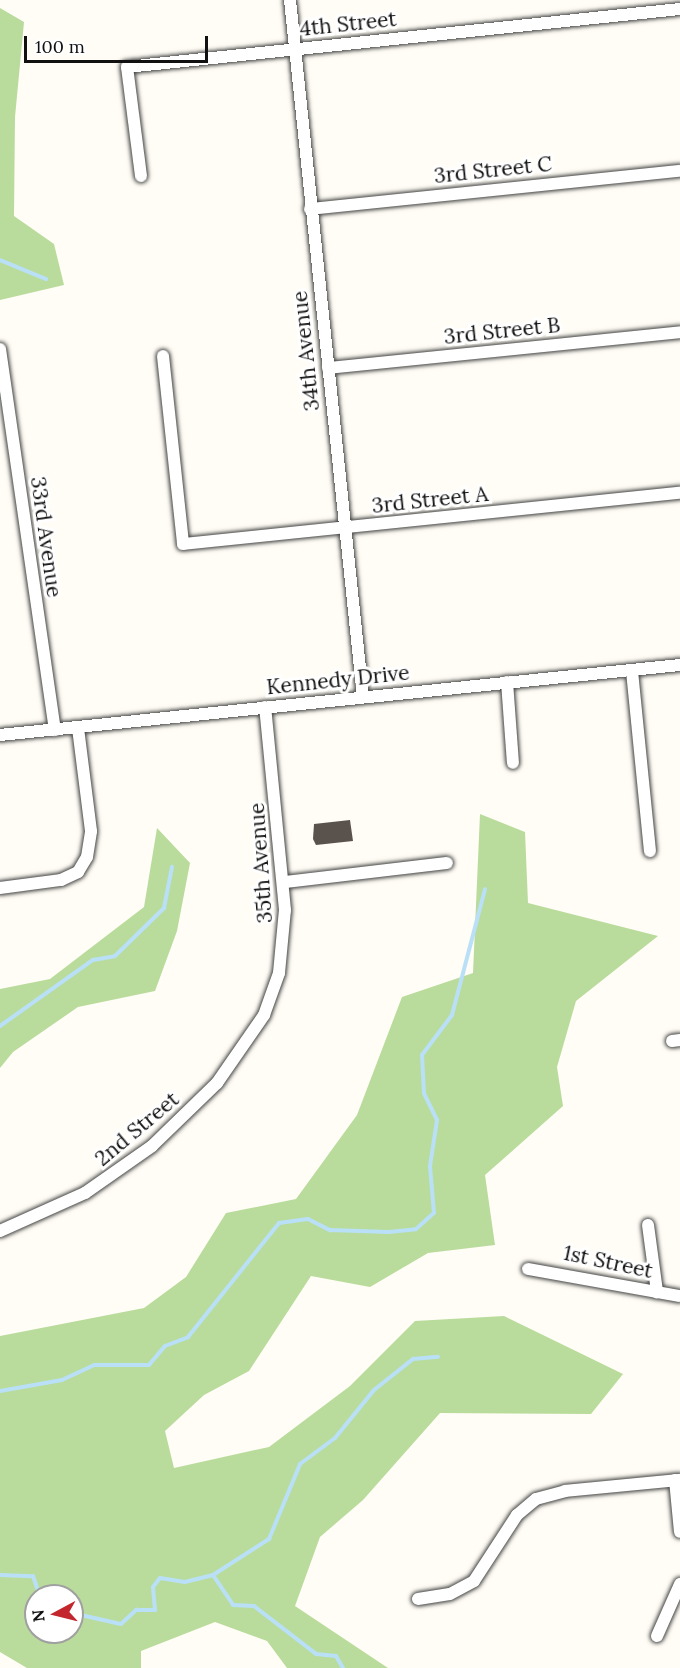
<!DOCTYPE html>
<html>
<head>
<meta charset="utf-8">
<style>
  body { margin:0 }
  #map { position:relative; width:680px; height:1668px; overflow:hidden; background:#fffdf5; font-family:Lora,serif }
  div>[style] { position:absolute }
  .forest>* { inset:0; background:#b9dc9c }
  .stream>* { height:4px; margin:-2px; padding:0 2px; transform-origin:2px; border-radius:2px; background:#b9e0f7 }
  .building>* { inset:0; background:#5a524d }
  .roads { filter:drop-shadow(0 0 2px #444) drop-shadow(0 0 2px #444) }
  .minor>* { height:12px; margin:-6px; padding:0 6px; transform-origin:6px; border-radius:6px; background:#fff }
  span { translate:-50% -50%; white-space:nowrap; text-align:center; line-height:1.15; -webkit-text-stroke:6px #fff; paint-order:stroke }
  .street-label { font-size:21px; color:#111 }
  .north { position:absolute; left:24px; top:1584px; width:60px; height:60px; box-sizing:border-box; background:#fff; border:2px solid #a0a0a0; border-radius:50%; rotate:263deg; font-size:16px; font-weight:700; line-height:24px; text-align:center; color:#111 }
  .north::after { content:''; display:block; margin:auto; width:21px; height:27px; background:#c4262e; clip-path:polygon(50% 0,100% 100%,50% 72%,0 100%) }
  .scale { position:absolute; left:24px; top:36px; width:184px; height:27px; box-sizing:border-box; border:3px solid #111; border-top:0; padding-left:8px; font-size:18px; line-height:21px; white-space:nowrap; color:#111; -webkit-text-stroke:4px #fff; paint-order:stroke }
</style>
</head>
<body>
<div id="map">
  <div class="forest">
    <i style="clip-path:polygon(0 8px,24px 22px,15px 117px,14px 216px,54px 244px,64px 285px,0 300px)"></i>
    <i style="clip-path:polygon(evenodd,480px 814px,525px 832px,528px 903px,658px 936px,576px 1001px,557px 1067px,563px 1106px,485px 1175px,495px 1245px,428px 1253px,370px 1287px,311px 1276px,249px 1371px,204px 1395px,165px 1431px,174px 1468px,269px 1447px,350px 1386px,415px 1321px,504px 1316px,623px 1374px,591px 1414px,440px 1413px,363px 1500px,320px 1537px,295px 1606px,388px 1668px,287px 1668px,267px 1641px,215px 1622px,141px 1651px,141px 1668px,27px 1668px,0 1652px,0 1336px,144px 1308px,186px 1277px,226px 1213px,296px 1199px,357px 1115px,402px 997px,473px 973px,480px 814px,36px 1596px,72px 1596px,72px 1632px,36px 1632px,36px 1596px)"></i>
    <i style="clip-path:polygon(157px 828px,190px 863px,177px 931px,155px 991px,78px 1007px,13px 1052px,0 1068px,0 989px,50px 979px,144px 907px)"></i>
  </div>
  <div class="stream">
    <i style="left:0;top:260px;width:50px;rotate:22.4deg"></i>
    <i style="left:0;top:1026px;width:114px;rotate:-35.4deg"></i>
    <i style="left:93px;top:960px;width:22px;rotate:-10deg"></i>
    <i style="left:115px;top:956px;width:69px;rotate:-44.4deg"></i>
    <i style="left:164px;top:908px;width:42px;rotate:-79deg"></i>
    <i style="left:0;top:1391px;width:63px;rotate:-10.1deg"></i>
    <i style="left:62px;top:1380px;width:35px;rotate:-25deg"></i>
    <i style="left:94px;top:1365px;width:55px"></i>
    <i style="left:149px;top:1365px;width:25px;rotate:-50deg"></i>
    <i style="left:165px;top:1346px;width:25px;rotate:-21deg"></i>
    <i style="left:188px;top:1337px;width:146px;rotate:-51.4deg"></i>
    <i style="left:279px;top:1223px;width:29px;rotate:-8deg"></i>
    <i style="left:308px;top:1219px;width:25px;rotate:27deg"></i>
    <i style="left:330px;top:1230px;width:59px;rotate:1.9deg"></i>
    <i style="left:389px;top:1232px;width:27px;rotate:-6deg"></i>
    <i style="left:416px;top:1229px;width:24px;rotate:-42deg"></i>
    <i style="left:434px;top:1213px;width:47px;rotate:-94.9deg"></i>
    <i style="left:430px;top:1166px;width:47px;rotate:-81.3deg"></i>
    <i style="left:437px;top:1120px;width:30px;rotate:-116deg"></i>
    <i style="left:424px;top:1093px;width:38px;rotate:-93deg"></i>
    <i style="left:422px;top:1055px;width:50px;rotate:-53.1deg"></i>
    <i style="left:452px;top:1015px;width:130px;rotate:-75.3deg"></i>
    <i style="left:0;top:1575px;width:33px;rotate:2deg"></i>
    <i style="left:33px;top:1576px;width:21px;rotate:71deg"></i>
    <i style="left:213px;top:1575px;width:67px;rotate:-32.7deg"></i>
    <i style="left:269px;top:1539px;width:81px;rotate:-67.5deg"></i>
    <i style="left:300px;top:1464px;width:44px;rotate:-36.6deg"></i>
    <i style="left:335px;top:1438px;width:62px;rotate:-50.9deg"></i>
    <i style="left:374px;top:1390px;width:50px;rotate:-38.5deg"></i>
    <i style="left:413px;top:1359px;width:25px;rotate:-5deg"></i>
    <i style="left:72px;top:1613px;width:50px;rotate:12.7deg"></i>
    <i style="left:121px;top:1624px;width:21px;rotate:-43deg"></i>
    <i style="left:136px;top:1610px;width:19px"></i>
    <i style="left:155px;top:1610px;width:23px;rotate:-95deg"></i>
    <i style="left:153px;top:1587px;width:11px;rotate:-52deg"></i>
    <i style="left:160px;top:1578px;width:25px;rotate:9deg"></i>
    <i style="left:185px;top:1582px;width:29px;rotate:-14deg"></i>
    <i style="left:213px;top:1575px;width:36px;rotate:56deg"></i>
    <i style="left:233px;top:1605px;width:21px;rotate:3deg"></i>
    <i style="left:254px;top:1606px;width:78px;rotate:37.7deg"></i>
    <i style="left:316px;top:1654px;width:20px;rotate:6deg"></i>
    <i style="left:336px;top:1656px;width:14px;rotate:60deg"></i>
  </div>
  <div class="building">
    <i style="clip-path:polygon(350px 820px,353px 841px,316px 845px,313px 839px,314px 824px)"></i>
  </div>
  <div class="roads">
    <div class="minor">
      <i style="left:290px;top:0;width:701px;rotate:84.02deg"></i>
      <i style="left:141px;top:176px;width:110px;rotate:-97.3deg"></i>
      <i style="left:127px;top:67px;width:556px;rotate:-5.99deg"></i>
      <i style="left:310px;top:209px;width:372px;rotate:-5.9deg"></i>
      <i style="left:0;top:349px;width:385px;rotate:81.8deg"></i>
      <i style="left:163px;top:356px;width:189px;rotate:83.9deg"></i>
      <i style="left:183px;top:544px;width:500px;rotate:-5.9deg"></i>
      <i style="left:328px;top:368px;width:354px;rotate:-5.8deg"></i>
      <i style="left:632px;top:671px;width:181px;rotate:84.3deg"></i>
      <i style="left:507px;top:682px;width:81px;rotate:85.8deg"></i>
      <i style="left:0;top:735px;width:684px;rotate:-5.88deg"></i>
      <i style="left:285px;top:882px;width:163px;rotate:-6.7deg"></i>
      <i style="left:0;top:888px;width:62px;rotate:-7.5deg"></i>
      <i style="left:61px;top:880px;width:19px;rotate:-25deg"></i>
      <i style="left:78px;top:872px;width:17px;rotate:-59deg"></i>
      <i style="left:87px;top:857px;width:26px;rotate:-81deg"></i>
      <i style="left:91px;top:831px;width:104px;rotate:-97.2deg"></i>
      <i style="left:672px;top:1041px;width:8px;rotate:-7deg"></i>
      <i style="left:648px;top:1225px;width:68px;rotate:82.3deg"></i>
      <i style="left:0;top:1231px;width:93px;rotate:-24.1deg"></i>
      <i style="left:85px;top:1193px;width:82px;rotate:-35deg"></i>
      <i style="left:152px;top:1146px;width:91px;rotate:-44.1deg"></i>
      <i style="left:217px;top:1083px;width:83px;rotate:-55.3deg"></i>
      <i style="left:264px;top:1015px;width:45px;rotate:-70.3deg"></i>
      <i style="left:279px;top:973px;width:63px;rotate:-84.6deg"></i>
      <i style="left:285px;top:910px;width:204px;rotate:-95.6deg"></i>
      <i style="left:528px;top:1269px;width:154px;rotate:10.1deg"></i>
      <i style="left:675px;top:1480px;width:52px;rotate:84.5deg"></i>
      <i style="left:418px;top:1599px;width:32px;rotate:-9deg"></i>
      <i style="left:450px;top:1594px;width:27px;rotate:-28deg"></i>
      <i style="left:474px;top:1581px;width:79px;rotate:-56.9deg"></i>
      <i style="left:517px;top:1515px;width:25px;rotate:-40deg"></i>
      <i style="left:536px;top:1499px;width:30px;rotate:-15deg"></i>
      <i style="left:565px;top:1491px;width:116px;rotate:-5.5deg"></i>
      <i style="left:657px;top:1636px;width:57px;rotate:-66.1deg"></i>
    </div>
  </div>
  <div class="street-label">
    <span style="left:348px;top:24px;rotate:-6deg">4th Street</span>
    <span style="left:493px;top:170px;rotate:-6deg">3rd Street C</span>
    <span style="left:502px;top:331px;rotate:-6deg">3rd Street B</span>
    <span style="left:306px;top:351px;rotate:-96deg">34th Avenue</span>
    <span style="left:430px;top:500px;rotate:-6deg">3rd Street A</span>
    <span style="left:46px;top:537px;rotate:82deg">33rd Avenue</span>
    <span style="left:338px;top:680px;rotate:-6deg">Kennedy Drive</span>
    <span style="left:261px;top:863px;rotate:-94deg">35th Avenue</span>
    <span style="left:137px;top:1129px;rotate:-40deg">2nd Street</span>
    <span style="left:608px;top:1262px;rotate:12deg">1st Street</span>
  </div>
  <div class="north">N</div>
  <div class="scale">100 m</div>
</div>
</body>
</html>
